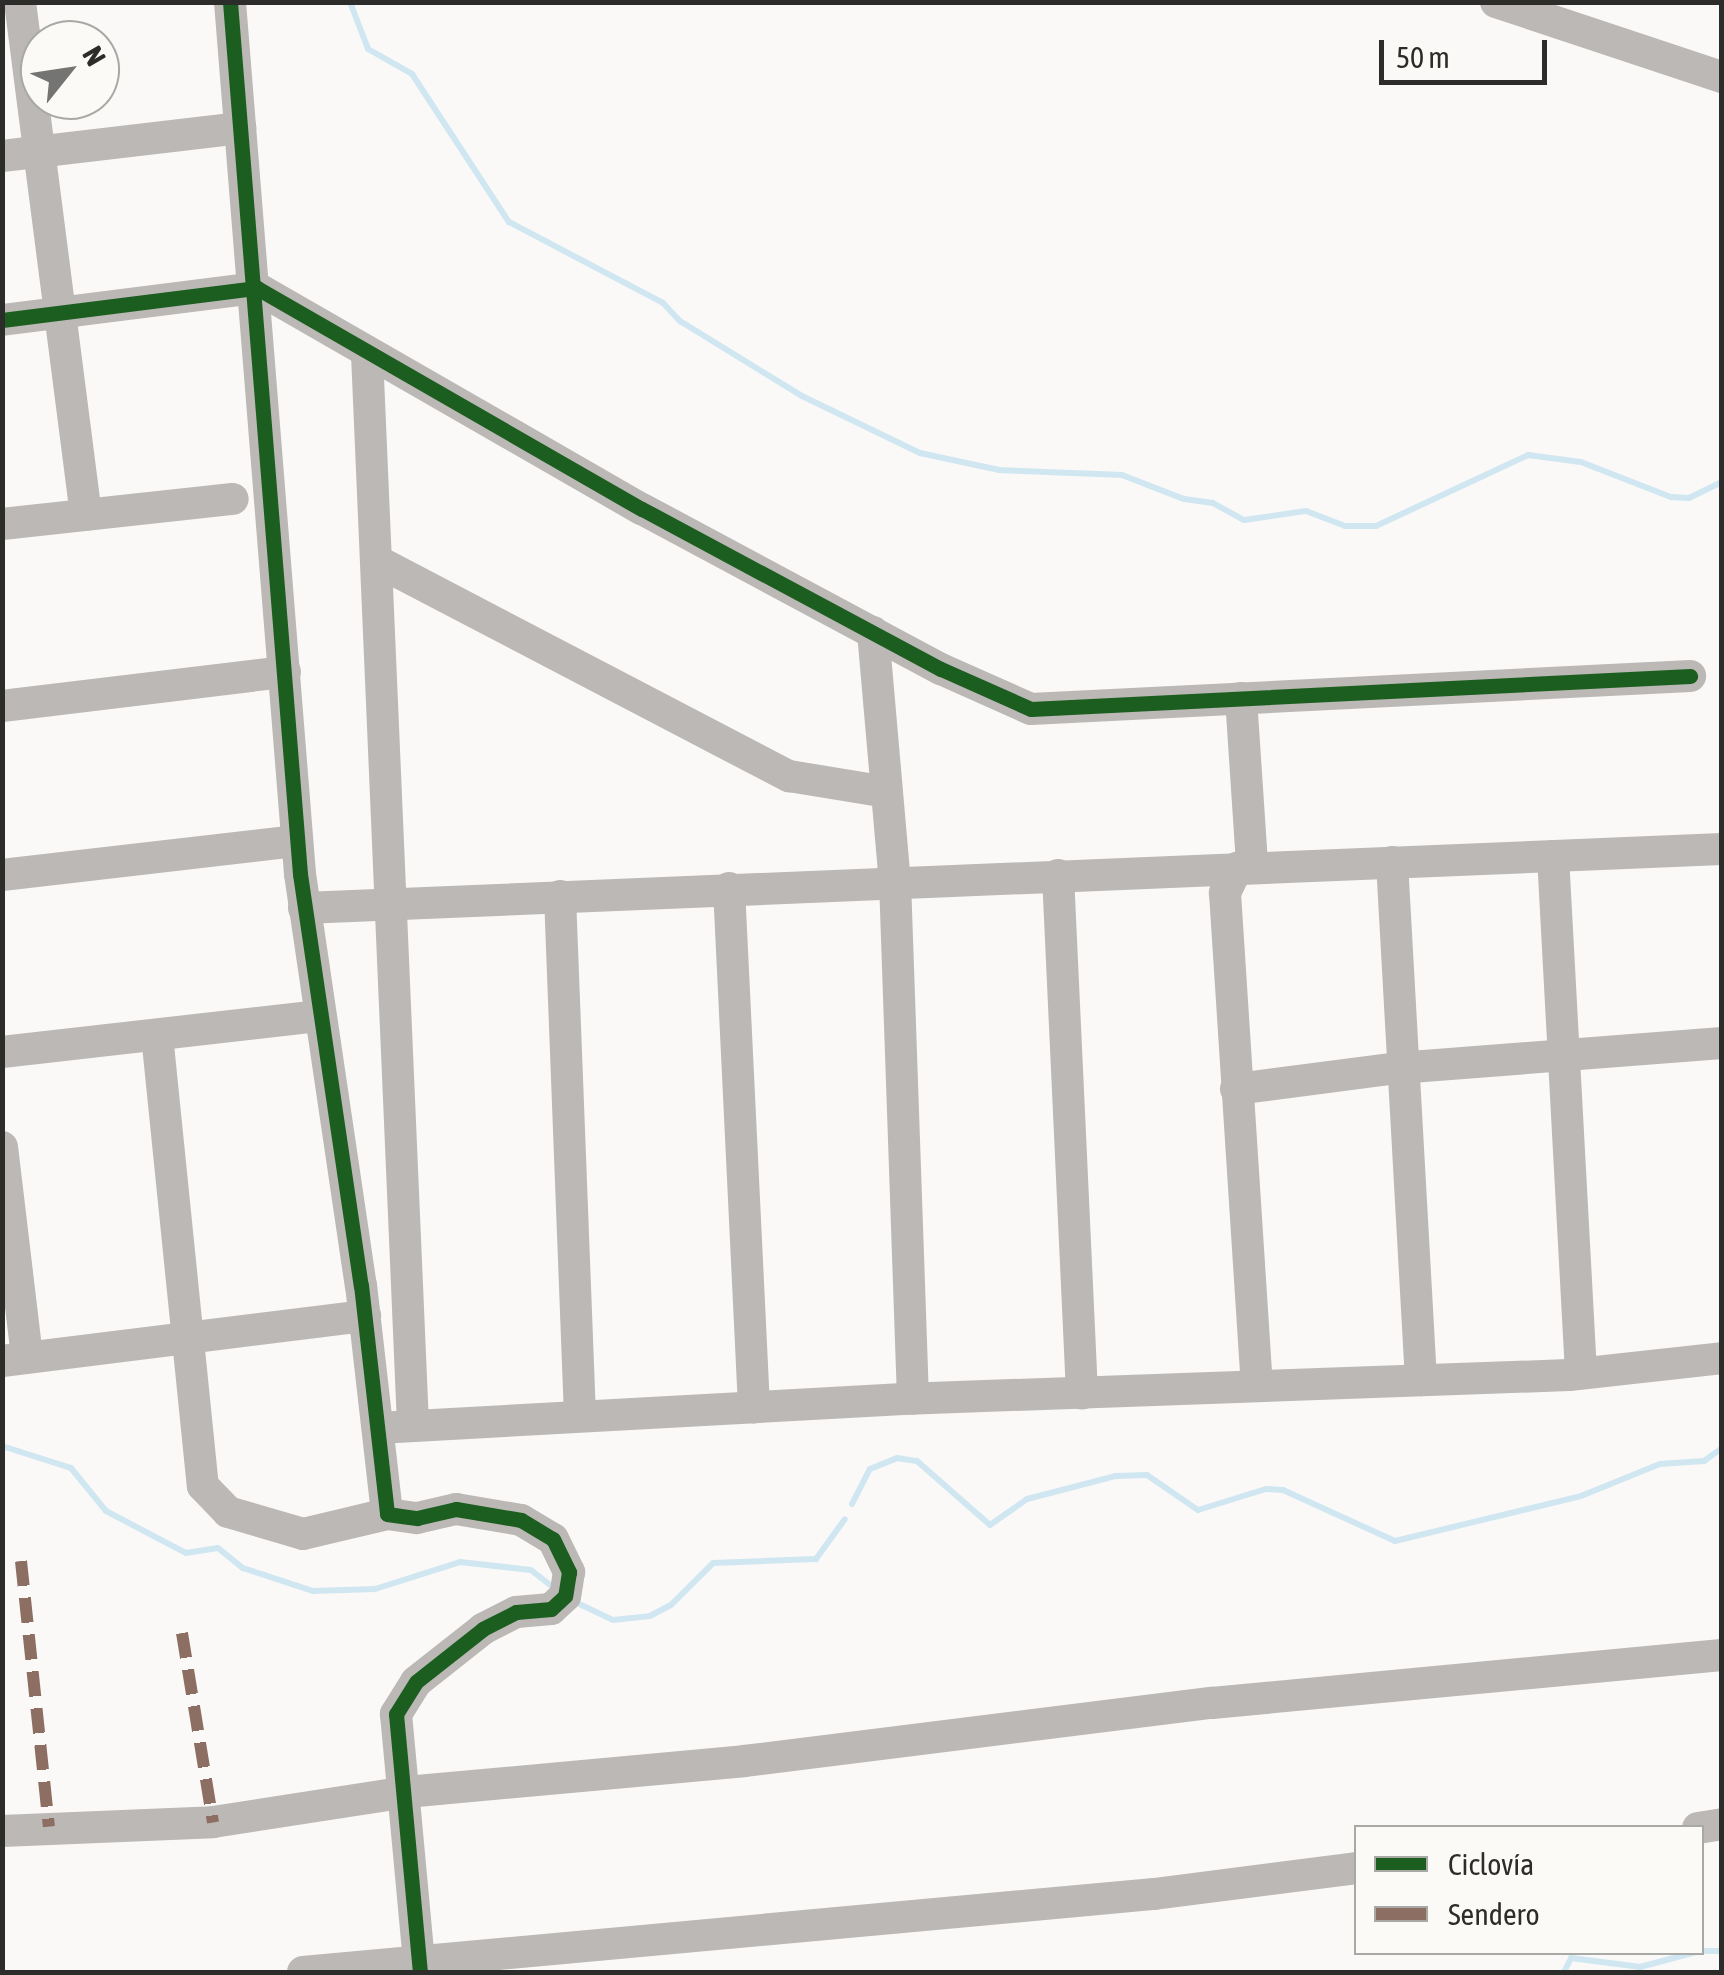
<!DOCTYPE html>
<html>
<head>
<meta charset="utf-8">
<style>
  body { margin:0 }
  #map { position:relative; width:1724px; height:1975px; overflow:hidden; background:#faf9f8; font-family:"Asap Condensed",sans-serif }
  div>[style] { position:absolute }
  .stream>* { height:6px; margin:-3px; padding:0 3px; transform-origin:3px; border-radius:3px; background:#d0e7f1 }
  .minor>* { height:32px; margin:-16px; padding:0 16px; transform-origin:16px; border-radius:16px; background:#bbb8b5 }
  .quiet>* { height:12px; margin-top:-6px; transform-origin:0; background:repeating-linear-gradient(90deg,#8d6e63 0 25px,transparent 0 37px) }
  .cycleway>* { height:15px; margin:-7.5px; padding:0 7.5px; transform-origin:7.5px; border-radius:7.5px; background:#1b5e20 }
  span { translate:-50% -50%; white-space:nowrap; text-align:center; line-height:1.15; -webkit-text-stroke:9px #fbfaf7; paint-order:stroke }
  .frame { position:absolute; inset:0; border:5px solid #2c2c2b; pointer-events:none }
  .legend { position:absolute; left:1354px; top:1825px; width:350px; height:130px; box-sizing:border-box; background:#fbfaf7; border:2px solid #a8a8a5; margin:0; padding:12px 18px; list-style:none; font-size:30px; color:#2c2c2b }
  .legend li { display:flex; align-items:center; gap:20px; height:50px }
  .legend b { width:50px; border:2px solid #a8a8a5 }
  .north { position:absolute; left:20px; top:20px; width:100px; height:100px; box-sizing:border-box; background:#fbfaf7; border:2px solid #a8a8a5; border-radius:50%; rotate:60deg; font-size:28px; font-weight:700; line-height:40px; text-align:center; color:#2c2c2b }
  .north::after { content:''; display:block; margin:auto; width:35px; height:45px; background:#747473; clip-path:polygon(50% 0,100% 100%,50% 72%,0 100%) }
  .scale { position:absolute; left:1379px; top:40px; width:168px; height:45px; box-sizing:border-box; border:5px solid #2c2c2b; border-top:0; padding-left:12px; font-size:30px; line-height:35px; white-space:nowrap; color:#2c2c2b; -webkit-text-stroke:8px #fbfaf7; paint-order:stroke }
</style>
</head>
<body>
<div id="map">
  <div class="stream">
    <i style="left:350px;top:2px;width:50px;rotate:69deg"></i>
    <i style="left:368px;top:49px;width:51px;rotate:29.6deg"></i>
    <i style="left:412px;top:74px;width:177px;rotate:56.8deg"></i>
    <i style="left:509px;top:222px;width:174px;rotate:27.7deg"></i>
    <i style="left:663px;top:303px;width:25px;rotate:47deg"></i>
    <i style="left:680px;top:321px;width:143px;rotate:31.6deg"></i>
    <i style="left:802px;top:396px;width:131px;rotate:25.8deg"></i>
    <i style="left:920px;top:453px;width:81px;rotate:12.1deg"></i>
    <i style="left:999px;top:470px;width:123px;rotate:2.3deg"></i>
    <i style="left:1122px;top:475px;width:66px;rotate:21.2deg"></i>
    <i style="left:1184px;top:499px;width:29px;rotate:8deg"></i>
    <i style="left:1213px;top:503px;width:35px;rotate:29deg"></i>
    <i style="left:1244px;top:520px;width:63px;rotate:-8.3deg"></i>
    <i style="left:1306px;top:511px;width:42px;rotate:21deg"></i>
    <i style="left:1345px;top:526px;width:31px"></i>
    <i style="left:1376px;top:526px;width:168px;rotate:-25deg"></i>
    <i style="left:1528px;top:455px;width:53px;rotate:7.5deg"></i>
    <i style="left:1581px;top:462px;width:97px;rotate:21.3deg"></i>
    <i style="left:1671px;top:497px;width:18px;rotate:3deg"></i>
    <i style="left:1689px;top:498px;width:37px;rotate:-26deg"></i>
    <i style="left:2px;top:1446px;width:72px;rotate:17.7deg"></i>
    <i style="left:71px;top:1468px;width:55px;rotate:50.9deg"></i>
    <i style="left:106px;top:1511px;width:90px;rotate:27.7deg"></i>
    <i style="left:186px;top:1553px;width:32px;rotate:-9deg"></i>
    <i style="left:218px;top:1548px;width:32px;rotate:39deg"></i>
    <i style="left:243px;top:1568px;width:74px;rotate:18.2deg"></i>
    <i style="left:313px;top:1591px;width:62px;rotate:-1.8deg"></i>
    <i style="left:375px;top:1589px;width:89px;rotate:-17.6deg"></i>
    <i style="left:460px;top:1562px;width:71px;rotate:6.4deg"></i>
    <i style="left:531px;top:1570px;width:29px;rotate:38deg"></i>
    <i style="left:852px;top:1504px;width:39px;rotate:-63deg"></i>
    <i style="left:870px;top:1469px;width:29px;rotate:-22deg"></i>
    <i style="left:897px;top:1458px;width:20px;rotate:9deg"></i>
    <i style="left:917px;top:1461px;width:97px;rotate:41.2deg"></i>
    <i style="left:990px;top:1525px;width:45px;rotate:-35.1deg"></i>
    <i style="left:1027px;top:1499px;width:92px;rotate:-14.5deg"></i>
    <i style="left:1116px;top:1476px;width:31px;rotate:-2deg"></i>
    <i style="left:1147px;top:1475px;width:62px;rotate:34.5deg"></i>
    <i style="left:1198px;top:1510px;width:71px;rotate:-17.2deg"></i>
    <i style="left:1266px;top:1489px;width:17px;rotate:3deg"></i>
    <i style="left:1283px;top:1490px;width:123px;rotate:24.5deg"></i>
    <i style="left:1395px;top:1541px;width:191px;rotate:-13.6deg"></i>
    <i style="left:1581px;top:1496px;width:85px;rotate:-22.1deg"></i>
    <i style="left:1660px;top:1464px;width:44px;rotate:-3.9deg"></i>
    <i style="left:1704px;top:1461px;width:22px;rotate:-36deg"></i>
    <i style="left:573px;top:1601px;width:44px;rotate:25.4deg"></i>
    <i style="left:613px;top:1620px;width:37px;rotate:-6deg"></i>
    <i style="left:650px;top:1616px;width:24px;rotate:-28deg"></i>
    <i style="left:671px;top:1605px;width:59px;rotate:-45deg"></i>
    <i style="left:713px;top:1563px;width:103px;rotate:-2.2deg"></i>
    <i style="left:816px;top:1559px;width:49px;rotate:-54.1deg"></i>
    <i style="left:1702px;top:1951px;width:20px"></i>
    <i style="left:1564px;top:1972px;width:16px;rotate:-63deg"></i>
    <i style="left:1571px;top:1958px;width:70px;rotate:7.4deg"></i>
    <i style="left:1640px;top:1967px;width:58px;rotate:-15deg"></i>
  </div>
  <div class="minor">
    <i style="left:20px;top:2px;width:517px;rotate:82.67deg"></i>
    <i style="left:230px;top:2px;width:875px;rotate:85.41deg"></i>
    <i style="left:300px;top:874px;width:416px;rotate:81.6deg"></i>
    <i style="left:361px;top:1285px;width:230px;rotate:83.5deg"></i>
    <i style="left:387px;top:1514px;width:30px;rotate:8deg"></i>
    <i style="left:417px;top:1518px;width:40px;rotate:-13deg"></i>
    <i style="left:456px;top:1509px;width:66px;rotate:9.6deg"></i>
    <i style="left:521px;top:1520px;width:37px;rotate:31deg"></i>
    <i style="left:553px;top:1539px;width:37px;rotate:64deg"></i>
    <i style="left:569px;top:1572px;width:24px;rotate:99deg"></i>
    <i style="left:565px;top:1596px;width:19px;rotate:137deg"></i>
    <i style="left:551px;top:1609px;width:35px;rotate:175deg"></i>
    <i style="left:516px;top:1612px;width:37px;rotate:153deg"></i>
    <i style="left:483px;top:1629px;width:85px;rotate:141.7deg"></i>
    <i style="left:416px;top:1682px;width:38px;rotate:122deg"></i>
    <i style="left:396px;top:1714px;width:259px;rotate:84.7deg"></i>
    <i style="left:1496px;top:2px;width:238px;rotate:18.4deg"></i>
    <i style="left:2px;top:156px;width:240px;rotate:-6.7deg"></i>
    <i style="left:2px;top:320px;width:257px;rotate:-7.2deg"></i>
    <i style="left:257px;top:288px;width:444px;rotate:29.9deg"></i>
    <i style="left:642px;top:509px;width:339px;rotate:28.2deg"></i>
    <i style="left:941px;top:669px;width:98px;rotate:24deg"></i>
    <i style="left:1031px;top:709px;width:660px;rotate:-2.87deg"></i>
    <i style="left:367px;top:354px;width:1072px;rotate:87.54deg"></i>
    <i style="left:2px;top:524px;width:232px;rotate:-6.2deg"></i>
    <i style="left:377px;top:561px;width:465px;rotate:27.6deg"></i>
    <i style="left:789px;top:776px;width:99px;rotate:9.3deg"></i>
    <i style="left:873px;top:632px;width:250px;rotate:85deg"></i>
    <i style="left:895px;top:881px;width:518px;rotate:88.01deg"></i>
    <i style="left:1241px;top:698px;width:164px;rotate:86.2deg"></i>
    <i style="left:1252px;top:862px;width:16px;rotate:158deg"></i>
    <i style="left:1237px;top:868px;width:28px;rotate:116deg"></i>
    <i style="left:1225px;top:893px;width:494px;rotate:86.3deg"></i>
    <i style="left:2px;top:706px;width:285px;rotate:-6.9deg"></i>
    <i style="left:1553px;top:856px;width:518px;rotate:86.9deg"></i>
    <i style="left:1392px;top:862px;width:519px;rotate:86.8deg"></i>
    <i style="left:2px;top:875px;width:297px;rotate:-6.6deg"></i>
    <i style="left:1058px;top:875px;width:519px;rotate:87.35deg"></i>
    <i style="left:729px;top:888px;width:520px;rotate:87.24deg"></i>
    <i style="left:560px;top:896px;width:520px;rotate:87.8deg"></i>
    <i style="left:304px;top:908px;width:1419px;rotate:-2.38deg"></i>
    <i style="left:157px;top:1035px;width:453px;rotate:84.2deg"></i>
    <i style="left:203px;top:1486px;width:36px;rotate:46deg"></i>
    <i style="left:228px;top:1512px;width:78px;rotate:16.3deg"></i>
    <i style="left:303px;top:1534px;width:86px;rotate:-13.4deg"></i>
    <i style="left:2px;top:1052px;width:320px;rotate:-6.5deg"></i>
    <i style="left:1236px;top:1089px;width:163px;rotate:-7.4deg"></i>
    <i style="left:1398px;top:1068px;width:325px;rotate:-4.4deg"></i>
    <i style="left:2px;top:1147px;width:212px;rotate:83.2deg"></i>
    <i style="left:2px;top:1361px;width:366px;rotate:-7.1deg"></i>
    <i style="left:378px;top:1428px;width:526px;rotate:-3.16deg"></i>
    <i style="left:903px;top:1399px;width:666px;rotate:-2.06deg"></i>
    <i style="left:1569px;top:1375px;width:154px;rotate:-6.3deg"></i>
    <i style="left:1698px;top:1828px;width:24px;rotate:-9deg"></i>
    <i style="left:2px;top:1831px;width:211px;rotate:-2.4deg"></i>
    <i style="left:213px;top:1822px;width:195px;rotate:-8.8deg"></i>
    <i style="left:406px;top:1792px;width:339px;rotate:-5.2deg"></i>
    <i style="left:744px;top:1761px;width:472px;rotate:-7.1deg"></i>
    <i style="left:1212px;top:1703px;width:512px;rotate:-5.38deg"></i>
    <i style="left:303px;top:1972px;width:855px;rotate:-5.24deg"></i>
    <i style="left:1154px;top:1894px;width:204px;rotate:-7.3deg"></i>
  </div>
  <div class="quiet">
    <i style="left:21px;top:1561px;width:267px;rotate:84deg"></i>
    <i style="left:182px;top:1633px;width:192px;rotate:80.7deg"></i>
  </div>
  <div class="cycleway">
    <i style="left:230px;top:2px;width:875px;rotate:85.41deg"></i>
    <i style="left:300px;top:874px;width:416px;rotate:81.6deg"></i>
    <i style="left:361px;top:1285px;width:230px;rotate:83.5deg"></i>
    <i style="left:387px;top:1514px;width:30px;rotate:8deg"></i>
    <i style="left:417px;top:1518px;width:40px;rotate:-13deg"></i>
    <i style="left:456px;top:1509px;width:66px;rotate:9.6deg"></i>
    <i style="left:521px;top:1520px;width:37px;rotate:31deg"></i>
    <i style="left:553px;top:1539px;width:37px;rotate:64deg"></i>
    <i style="left:569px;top:1572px;width:24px;rotate:99deg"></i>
    <i style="left:565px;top:1596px;width:19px;rotate:137deg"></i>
    <i style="left:551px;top:1609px;width:35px;rotate:175deg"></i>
    <i style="left:516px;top:1612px;width:37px;rotate:153deg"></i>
    <i style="left:483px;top:1629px;width:85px;rotate:141.7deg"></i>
    <i style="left:416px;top:1682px;width:38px;rotate:122deg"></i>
    <i style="left:396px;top:1714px;width:259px;rotate:84.7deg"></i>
    <i style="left:2px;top:320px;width:257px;rotate:-7.2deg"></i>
    <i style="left:257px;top:288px;width:444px;rotate:29.9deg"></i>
    <i style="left:642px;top:509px;width:339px;rotate:28.2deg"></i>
    <i style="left:941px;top:669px;width:98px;rotate:24deg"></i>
    <i style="left:1031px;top:709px;width:660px;rotate:-2.87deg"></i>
  </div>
  <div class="frame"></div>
  <ul class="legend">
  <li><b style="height:12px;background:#1b5e20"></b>Ciclovía</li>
  <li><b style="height:12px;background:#8d6e63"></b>Sendero</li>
  </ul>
  <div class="north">N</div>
  <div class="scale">50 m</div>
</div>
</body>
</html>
